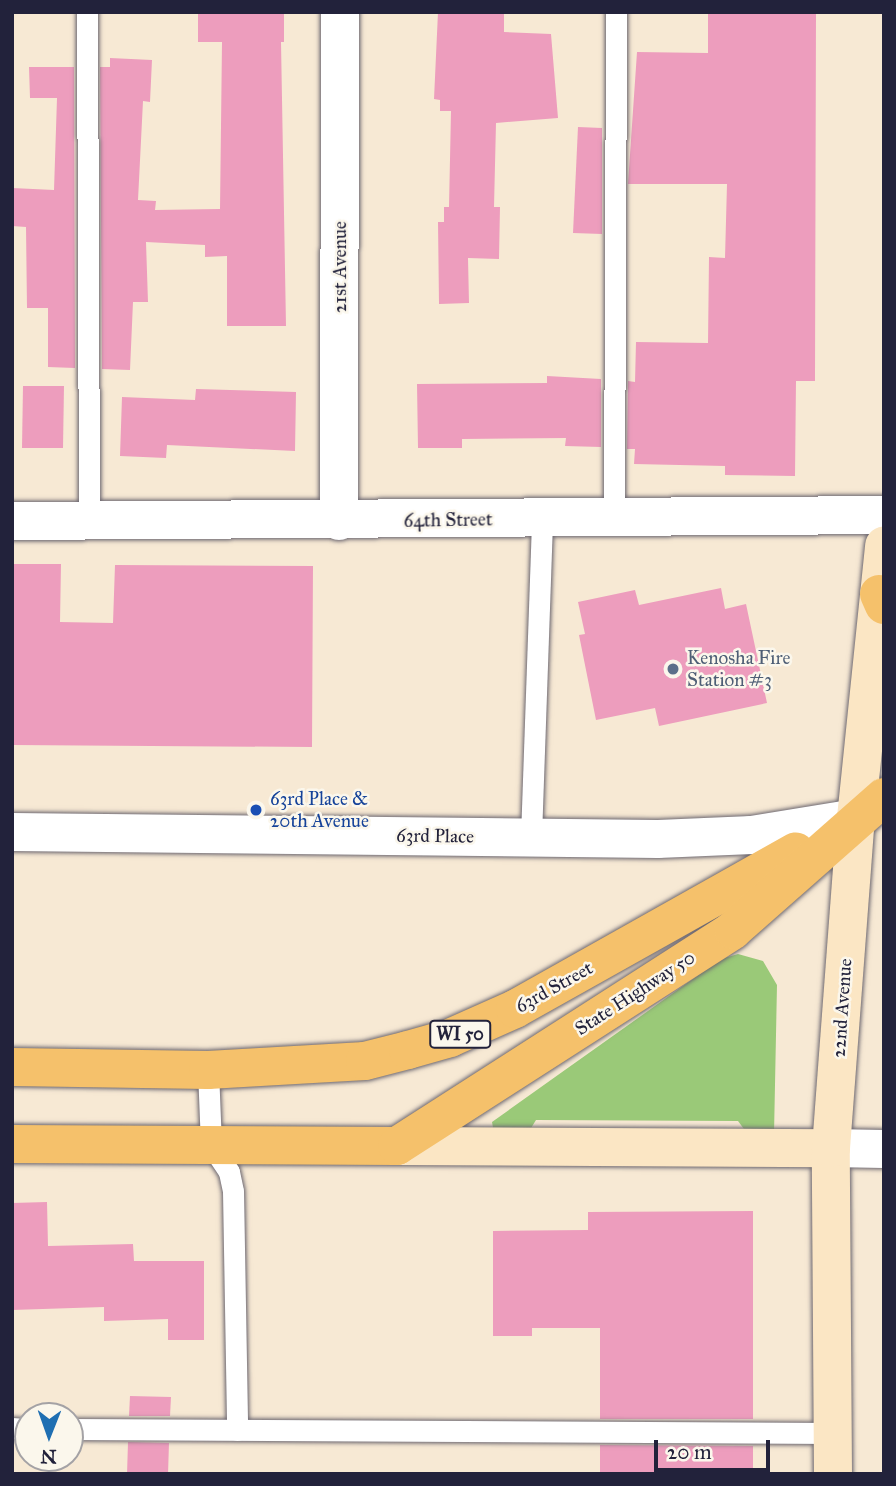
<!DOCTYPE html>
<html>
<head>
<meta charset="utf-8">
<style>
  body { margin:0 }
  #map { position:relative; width:896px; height:1486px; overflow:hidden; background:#f7e9d4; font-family:"IM FELL Great Primer",serif }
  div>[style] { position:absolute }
  .green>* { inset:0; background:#9ac978 }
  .building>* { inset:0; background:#ed9dbd }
  .roads { filter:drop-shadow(0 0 2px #6d6871) drop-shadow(0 0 2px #6d6871) }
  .lane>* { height:21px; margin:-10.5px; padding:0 10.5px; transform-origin:10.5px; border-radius:10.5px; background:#fff }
  .street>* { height:38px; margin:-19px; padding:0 19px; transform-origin:19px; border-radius:19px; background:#fff }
  .secondary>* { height:38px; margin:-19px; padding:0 19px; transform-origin:19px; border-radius:19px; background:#fbe6c4 }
  .primary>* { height:38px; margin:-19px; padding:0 19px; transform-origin:19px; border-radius:19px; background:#f5c16b }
  .dots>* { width:19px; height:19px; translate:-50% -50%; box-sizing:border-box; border:4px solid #fbf7ec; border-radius:50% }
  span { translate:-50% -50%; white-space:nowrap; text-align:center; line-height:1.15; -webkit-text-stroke:5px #fbf7ec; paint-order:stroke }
  .shield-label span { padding:2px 5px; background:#fbf7ec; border:2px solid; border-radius:5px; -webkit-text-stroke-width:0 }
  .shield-label { font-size:18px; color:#22223b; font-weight:700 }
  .street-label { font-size:19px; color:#22223b }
  .service-label { font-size:19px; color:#4e5e75 }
  .left { translate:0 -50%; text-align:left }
  .transit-label { font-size:19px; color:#164399 }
  .frame { position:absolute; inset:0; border:14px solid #22223b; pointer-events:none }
  .north { position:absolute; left:14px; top:1402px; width:70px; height:70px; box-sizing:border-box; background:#fbf7ec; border:2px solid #a4a2a5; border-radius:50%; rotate:181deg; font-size:19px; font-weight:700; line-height:28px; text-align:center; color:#22223b }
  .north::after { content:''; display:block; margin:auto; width:24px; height:32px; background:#1f6fb2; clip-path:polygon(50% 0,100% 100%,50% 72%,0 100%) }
  .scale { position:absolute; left:654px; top:1440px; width:116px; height:32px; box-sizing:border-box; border:4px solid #22223b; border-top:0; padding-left:9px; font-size:21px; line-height:24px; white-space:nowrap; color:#22223b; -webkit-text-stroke:5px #fbf7ec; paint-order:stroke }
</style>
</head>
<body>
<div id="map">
  <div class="green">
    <i style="clip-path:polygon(738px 954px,763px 961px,777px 985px,774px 1135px,744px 1129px,738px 1121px,536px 1120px,528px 1133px,494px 1133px,492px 1122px,721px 959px)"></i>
  </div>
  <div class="building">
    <i style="clip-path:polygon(198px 12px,284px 12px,284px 42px,281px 42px,286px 326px,227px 326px,227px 256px,205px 257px,205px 245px,146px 242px,148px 302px,133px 302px,130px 370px,102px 369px,100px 67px,110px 67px,110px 58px,152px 60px,150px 102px,143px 101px,138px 200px,156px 201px,155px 210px,220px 209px,222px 42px,198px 42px)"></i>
    <i style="clip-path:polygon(438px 12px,504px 12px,504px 32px,551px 34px,558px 118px,496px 123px,494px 207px,500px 207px,499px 259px,468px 258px,469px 303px,439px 304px,438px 222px,444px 222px,444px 207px,449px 207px,451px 111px,440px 111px,440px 100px,434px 99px)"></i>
    <i style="clip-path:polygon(708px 12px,816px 12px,815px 381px,796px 381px,795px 476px,725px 475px,725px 466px,634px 464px,635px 449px,627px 449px,628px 381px,635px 382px,636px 342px,708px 343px,709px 257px,725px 258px,727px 184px,628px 184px,637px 52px,708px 53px)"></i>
    <i style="clip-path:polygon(29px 67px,74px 67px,75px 368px,48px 367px,48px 308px,27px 308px,26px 227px,12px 226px,12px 188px,54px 190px,57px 98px,30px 98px)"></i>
    <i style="clip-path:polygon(578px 127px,602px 128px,602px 234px,573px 233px)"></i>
    <i style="clip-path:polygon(547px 376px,601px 379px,601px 447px,565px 446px,566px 438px,462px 439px,462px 448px,418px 448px,417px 384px,547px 383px)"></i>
    <i style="clip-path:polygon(23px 386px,64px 386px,63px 448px,22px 448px)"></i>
    <i style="clip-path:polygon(196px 389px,296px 392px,295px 451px,167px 445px,166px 458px,120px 456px,122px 397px,195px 400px)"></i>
    <i style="clip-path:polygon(12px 564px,61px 564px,60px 622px,113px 623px,115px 565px,313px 566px,312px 747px,12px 745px)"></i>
    <i style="clip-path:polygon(721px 588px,725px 609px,746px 604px,767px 703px,659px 726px,655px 708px,596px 720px,579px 635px,585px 634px,578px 602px,635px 590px,639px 605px)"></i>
    <i style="clip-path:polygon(47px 1202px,48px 1246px,133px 1244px,134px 1261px,204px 1261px,204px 1340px,168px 1340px,168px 1319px,104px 1321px,104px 1307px,12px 1310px,12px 1203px)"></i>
    <i style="clip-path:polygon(753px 1211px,753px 1419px,600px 1419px,600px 1328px,532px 1328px,532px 1336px,493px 1336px,493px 1231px,588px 1230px,588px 1212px)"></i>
    <i style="clip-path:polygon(130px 1396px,171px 1397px,170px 1416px,129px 1416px)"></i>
    <i style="clip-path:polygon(128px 1442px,169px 1443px,168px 1474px,127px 1474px)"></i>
    <i style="clip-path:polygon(600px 1445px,753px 1446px,753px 1474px,600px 1474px)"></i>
  </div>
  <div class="roads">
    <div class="lane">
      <i style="left:87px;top:12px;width:509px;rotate:89.77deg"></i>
      <i style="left:614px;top:518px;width:506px;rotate:-89.77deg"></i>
      <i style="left:531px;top:837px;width:318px;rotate:-88deg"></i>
      <i style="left:208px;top:1070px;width:75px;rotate:87.7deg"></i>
      <i style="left:211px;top:1145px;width:32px;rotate:56deg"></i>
      <i style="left:229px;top:1172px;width:19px;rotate:78deg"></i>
      <i style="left:233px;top:1191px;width:239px;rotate:89deg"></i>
      <i style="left:12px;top:1428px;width:16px;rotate:4deg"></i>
      <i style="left:70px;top:1429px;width:764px;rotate:0.3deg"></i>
    </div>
    <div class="street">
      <i style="left:12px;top:521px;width:872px;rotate:-0.39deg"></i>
      <i style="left:339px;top:521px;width:509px;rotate:-89.89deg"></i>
      <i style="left:12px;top:832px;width:646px;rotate:0.62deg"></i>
      <i style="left:658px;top:839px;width:94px;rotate:-2.4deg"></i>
      <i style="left:752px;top:835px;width:105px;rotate:-9.3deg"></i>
      <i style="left:831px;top:1148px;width:53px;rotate:1.1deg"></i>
    </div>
    <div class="secondary">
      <i style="left:397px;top:1146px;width:434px;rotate:0.3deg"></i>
      <i style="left:833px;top:1474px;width:326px;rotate:-90.4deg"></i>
      <i style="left:831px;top:1148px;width:331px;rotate:-85.7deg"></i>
      <i style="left:856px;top:818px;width:274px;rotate:-84.1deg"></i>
    </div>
    <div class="primary">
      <i style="left:879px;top:594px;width:12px;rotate:66deg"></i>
      <i style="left:12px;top:1067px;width:196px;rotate:0.9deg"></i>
      <i style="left:208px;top:1070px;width:157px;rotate:-3.3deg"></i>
      <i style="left:365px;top:1061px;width:44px;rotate:-14.3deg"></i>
      <i style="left:408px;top:1050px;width:44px;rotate:-15.9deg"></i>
      <i style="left:450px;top:1038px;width:71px;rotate:-24deg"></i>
      <i style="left:515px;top:1009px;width:322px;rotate:-29.3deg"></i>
      <i style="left:12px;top:1144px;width:385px;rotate:0.3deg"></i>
      <i style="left:397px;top:1146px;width:399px;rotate:-32.7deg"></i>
      <i style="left:733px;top:930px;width:201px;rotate:-41.4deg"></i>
    </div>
  </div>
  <div class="dots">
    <i style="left:673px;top:669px;background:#5c6f8a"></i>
    <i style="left:256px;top:810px;background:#1a4fb4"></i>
  </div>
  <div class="shield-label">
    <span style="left:460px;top:1034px">WI 50</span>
  </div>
  <div class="street-label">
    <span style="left:340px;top:267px;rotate:-90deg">21st Avenue</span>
    <span style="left:448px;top:520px;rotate:-1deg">64th Street</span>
    <span style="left:435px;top:836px;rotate:1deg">63rd Place</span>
    <span style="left:554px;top:987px;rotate:-29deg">63rd Street</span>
    <span style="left:635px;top:993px;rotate:-33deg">State Highway 50</span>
    <span style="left:842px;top:1008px;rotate:-86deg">22nd Avenue</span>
  </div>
  <div class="service-label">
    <span class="left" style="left:687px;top:669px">Kenosha Fire<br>Station #3</span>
  </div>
  <div class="transit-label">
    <span class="left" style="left:270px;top:810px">63rd Place &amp;<br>20th Avenue</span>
  </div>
  <div class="frame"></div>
  <div class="north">N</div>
  <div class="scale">20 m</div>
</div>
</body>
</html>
